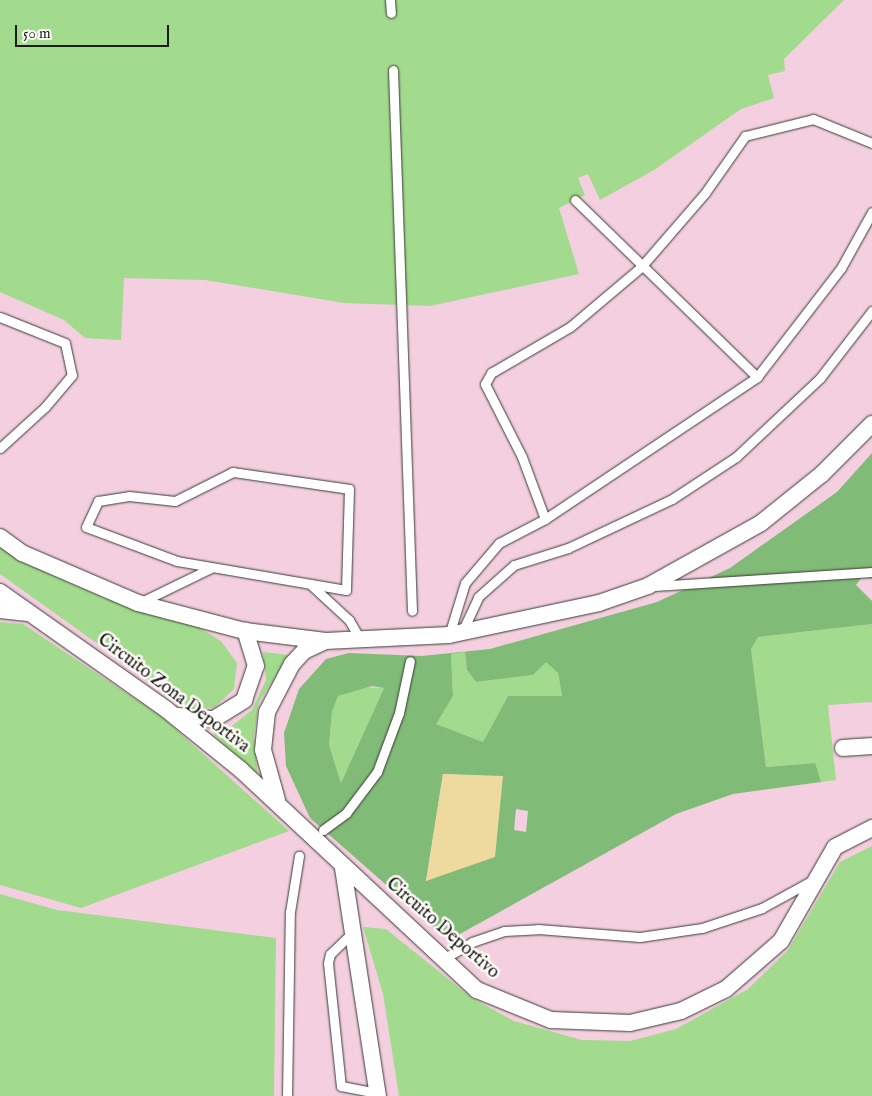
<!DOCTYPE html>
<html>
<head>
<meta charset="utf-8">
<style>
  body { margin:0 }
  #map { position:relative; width:872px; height:1096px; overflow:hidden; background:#ebe4c4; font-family:"IM FELL English",serif }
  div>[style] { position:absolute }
  .built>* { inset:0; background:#f3cfdf }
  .green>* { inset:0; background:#a2db8d }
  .forest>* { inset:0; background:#81bb78 }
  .sand>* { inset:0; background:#eeda9e }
  .roads { filter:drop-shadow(0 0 1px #3b3a35) drop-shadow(0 0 1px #3b3a35) }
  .service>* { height:9px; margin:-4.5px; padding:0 4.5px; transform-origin:4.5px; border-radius:4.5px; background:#fff }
  .minor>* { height:16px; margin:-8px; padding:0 8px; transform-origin:8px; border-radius:8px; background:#fff }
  span { translate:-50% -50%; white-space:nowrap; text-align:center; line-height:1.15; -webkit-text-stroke:5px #fdfcf7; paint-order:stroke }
  .street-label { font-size:18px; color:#1c1c1c }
  .scale { position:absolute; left:15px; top:25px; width:154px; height:22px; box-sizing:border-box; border:2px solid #1c1c1c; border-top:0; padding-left:6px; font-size:15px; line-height:18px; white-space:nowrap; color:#1c1c1c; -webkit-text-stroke:4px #fdfcf7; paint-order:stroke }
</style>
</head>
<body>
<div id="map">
  <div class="built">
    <i style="clip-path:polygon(0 0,872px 0,872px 1096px,0 1096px)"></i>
  </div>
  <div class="green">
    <i style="clip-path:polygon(0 0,844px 0,784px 59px,785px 71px,768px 75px,774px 98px,741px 109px,654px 170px,600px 200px,588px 174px,578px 178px,585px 195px,559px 208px,579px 274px,430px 306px,344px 303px,205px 280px,124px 278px,121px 340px,85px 338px,64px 320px,0 292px)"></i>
    <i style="clip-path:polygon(0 546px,20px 561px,104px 598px,198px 627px,221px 641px,237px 663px,234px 689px,214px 708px,186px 707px,0 574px)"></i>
    <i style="clip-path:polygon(0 622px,23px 624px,162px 717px,289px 831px,81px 908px,0 885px)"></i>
    <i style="clip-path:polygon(872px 624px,872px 702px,828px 705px,836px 780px,821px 782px,814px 763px,766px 767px,751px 649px,757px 637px)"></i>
    <i style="clip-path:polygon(263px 652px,290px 655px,259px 702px,254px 735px,258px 777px,213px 734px,227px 730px,252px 710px,266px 680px)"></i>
    <i style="clip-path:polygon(465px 652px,467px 670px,476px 682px,533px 675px,546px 661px,558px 673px,562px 696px,508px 696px,483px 742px,435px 724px,453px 696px,451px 654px)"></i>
    <i style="clip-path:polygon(359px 687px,384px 688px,341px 783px,329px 745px,332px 712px,338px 696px)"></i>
    <i style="clip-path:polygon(872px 846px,872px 1096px,399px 1096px,383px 994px,363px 927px,386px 929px,472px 998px,514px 1021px,582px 1040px,630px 1041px,676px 1029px,748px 989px,788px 950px,840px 862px)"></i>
    <i style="clip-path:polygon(0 894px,57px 910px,276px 938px,274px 1096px,0 1096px)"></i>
  </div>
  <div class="forest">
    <i style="clip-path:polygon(evenodd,872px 453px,872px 579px,863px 576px,856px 585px,872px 601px,872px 624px,758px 637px,751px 649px,766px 767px,815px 763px,821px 782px,733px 794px,676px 814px,449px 940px,310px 818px,286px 766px,284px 733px,299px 689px,326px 659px,349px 653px,422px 656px,490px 649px,657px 602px,730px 568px,837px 492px,872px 453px,465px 652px,467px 670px,476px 682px,533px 675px,546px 662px,558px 673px,562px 696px,508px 696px,483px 742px,436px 724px,453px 696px,451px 654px,465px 652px,872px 453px,372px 686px,384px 688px,341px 783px,329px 745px,332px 712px,338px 696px,372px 686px,872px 453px,443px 774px,503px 777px,427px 881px,426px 881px,443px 774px,872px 453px,516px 809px,528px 811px,526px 832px,514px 830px,516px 809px)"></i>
  </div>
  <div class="sand">
    <i style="clip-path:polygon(443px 774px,503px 776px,495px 857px,426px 881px)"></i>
  </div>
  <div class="roads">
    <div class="service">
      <i style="left:390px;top:0;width:13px;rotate:86deg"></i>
      <i style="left:393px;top:70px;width:541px;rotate:87.99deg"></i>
      <i style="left:575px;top:200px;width:254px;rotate:44.2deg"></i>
      <i style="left:0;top:317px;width:70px;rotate:21.8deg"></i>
      <i style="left:65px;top:343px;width:33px;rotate:78deg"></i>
      <i style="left:72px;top:375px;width:42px;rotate:130.2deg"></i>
      <i style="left:45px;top:407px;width:61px;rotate:137.7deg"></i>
      <i style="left:233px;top:472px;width:117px;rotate:8.3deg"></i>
      <i style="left:349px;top:489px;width:101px;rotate:91.7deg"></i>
      <i style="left:346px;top:590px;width:171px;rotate:-170.3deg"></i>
      <i style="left:177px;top:561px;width:97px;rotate:-159.5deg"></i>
      <i style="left:86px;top:527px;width:29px;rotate:-65deg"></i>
      <i style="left:98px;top:501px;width:31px;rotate:-9deg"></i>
      <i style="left:129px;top:496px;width:46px;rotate:6.2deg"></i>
      <i style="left:175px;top:501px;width:65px;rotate:-26.6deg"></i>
      <i style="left:545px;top:519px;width:66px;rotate:-110.4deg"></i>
      <i style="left:522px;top:457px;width:82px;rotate:-116.9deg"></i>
      <i style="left:485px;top:384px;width:13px;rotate:-61deg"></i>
      <i style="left:491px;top:373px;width:91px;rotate:-30.2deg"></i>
      <i style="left:570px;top:327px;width:93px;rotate:-40.2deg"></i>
      <i style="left:641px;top:267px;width:98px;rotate:-49.1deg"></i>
      <i style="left:705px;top:193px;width:70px;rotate:-54.9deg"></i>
      <i style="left:745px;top:136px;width:70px;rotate:-14deg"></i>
      <i style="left:813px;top:119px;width:64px;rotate:22.1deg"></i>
      <i style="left:310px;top:584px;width:53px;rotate:42.7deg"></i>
      <i style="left:349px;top:620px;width:22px;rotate:60deg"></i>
      <i style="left:655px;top:586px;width:217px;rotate:-3.7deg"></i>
      <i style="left:139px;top:603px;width:80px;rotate:-25.9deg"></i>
      <i style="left:462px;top:632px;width:38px;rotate:-65deg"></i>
      <i style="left:478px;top:597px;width:48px;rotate:-41.6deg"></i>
      <i style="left:514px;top:565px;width:57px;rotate:-17.5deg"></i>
      <i style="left:568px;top:548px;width:115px;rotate:-25.2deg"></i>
      <i style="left:672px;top:499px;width:77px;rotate:-33.3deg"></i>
      <i style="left:736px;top:457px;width:115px;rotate:-43.2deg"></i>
      <i style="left:820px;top:378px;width:85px;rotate:-52.2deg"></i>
      <i style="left:449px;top:635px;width:54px;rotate:-72.9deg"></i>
      <i style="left:465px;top:583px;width:52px;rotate:-49.6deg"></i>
      <i style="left:499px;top:543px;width:52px;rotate:-27.6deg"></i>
      <i style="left:545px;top:519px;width:255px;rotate:-33.8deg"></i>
      <i style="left:757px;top:377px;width:138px;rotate:-52.4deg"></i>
      <i style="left:841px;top:268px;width:64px;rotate:-61deg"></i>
      <i style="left:323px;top:830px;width:29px;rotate:-36deg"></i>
      <i style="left:346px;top:813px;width:51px;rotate:-52.9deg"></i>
      <i style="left:377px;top:772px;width:63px;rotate:-69.6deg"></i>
      <i style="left:399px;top:713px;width:53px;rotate:-78.1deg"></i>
      <i style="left:353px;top:932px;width:32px;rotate:136deg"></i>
      <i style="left:330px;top:954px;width:9px;rotate:103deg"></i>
      <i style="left:328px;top:963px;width:124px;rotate:84deg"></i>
      <i style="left:341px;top:1086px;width:38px;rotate:11deg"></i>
      <i style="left:443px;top:959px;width:34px;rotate:-30deg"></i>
      <i style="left:472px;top:942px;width:34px;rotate:-19deg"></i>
      <i style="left:504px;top:931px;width:34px;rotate:-3deg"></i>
      <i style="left:538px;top:929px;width:102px;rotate:4.5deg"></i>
      <i style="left:640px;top:937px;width:63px;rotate:-8.3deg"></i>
      <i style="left:702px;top:928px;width:63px;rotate:-18.4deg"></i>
      <i style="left:762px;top:908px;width:58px;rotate:-28.8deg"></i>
      <i style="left:287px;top:1096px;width:184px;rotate:-89.1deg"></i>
      <i style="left:290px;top:912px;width:57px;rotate:-80.9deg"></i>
    </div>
    <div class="minor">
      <i style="left:0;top:537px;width:27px;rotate:36deg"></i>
      <i style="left:22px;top:553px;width:126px;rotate:23.3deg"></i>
      <i style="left:138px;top:603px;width:111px;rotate:14.7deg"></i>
      <i style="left:245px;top:631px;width:81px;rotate:7.1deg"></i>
      <i style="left:325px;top:641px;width:124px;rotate:-2.8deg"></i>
      <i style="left:449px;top:635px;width:153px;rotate:-12deg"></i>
      <i style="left:599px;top:603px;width:52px;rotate:-19.1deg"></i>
      <i style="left:648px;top:586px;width:129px;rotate:-29.1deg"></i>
      <i style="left:761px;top:523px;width:78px;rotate:-38.8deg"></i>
      <i style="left:822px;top:474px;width:71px;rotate:-45deg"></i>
      <i style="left:0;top:592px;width:204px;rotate:35.2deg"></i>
      <i style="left:167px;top:710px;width:95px;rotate:39deg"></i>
      <i style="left:241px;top:770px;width:323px;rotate:43deg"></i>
      <i style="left:477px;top:990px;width:80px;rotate:22.1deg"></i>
      <i style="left:551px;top:1020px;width:79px;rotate:2.2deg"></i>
      <i style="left:630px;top:1023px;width:52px;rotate:-13.2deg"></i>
      <i style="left:681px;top:1011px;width:50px;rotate:-26.1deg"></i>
      <i style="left:726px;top:989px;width:73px;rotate:-41.1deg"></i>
      <i style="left:781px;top:941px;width:108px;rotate:-60.1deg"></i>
      <i style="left:835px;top:847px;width:42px;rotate:-27.2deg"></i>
      <i style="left:0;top:610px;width:28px;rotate:6deg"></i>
      <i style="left:178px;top:716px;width:36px;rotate:5deg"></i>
      <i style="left:214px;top:719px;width:36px;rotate:-32deg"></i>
      <i style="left:244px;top:700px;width:36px;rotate:-71deg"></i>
      <i style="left:256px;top:666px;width:37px;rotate:-107deg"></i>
      <i style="left:843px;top:748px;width:29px;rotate:-4deg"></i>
      <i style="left:277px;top:800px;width:52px;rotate:-105.6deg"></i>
      <i style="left:263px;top:750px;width:38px;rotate:-84deg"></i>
      <i style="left:267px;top:712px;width:54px;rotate:-62.5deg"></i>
      <i style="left:292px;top:664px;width:18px;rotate:-47deg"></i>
      <i style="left:304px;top:651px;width:23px;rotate:-25deg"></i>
      <i style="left:343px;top:868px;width:231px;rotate:81.3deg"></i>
    </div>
  </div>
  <div class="street-label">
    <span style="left:173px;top:694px;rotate:37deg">Circuito Zona Deportiva</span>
    <span style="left:442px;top:929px;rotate:41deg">Circuito Deportivo</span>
  </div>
  <div class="scale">50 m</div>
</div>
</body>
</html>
